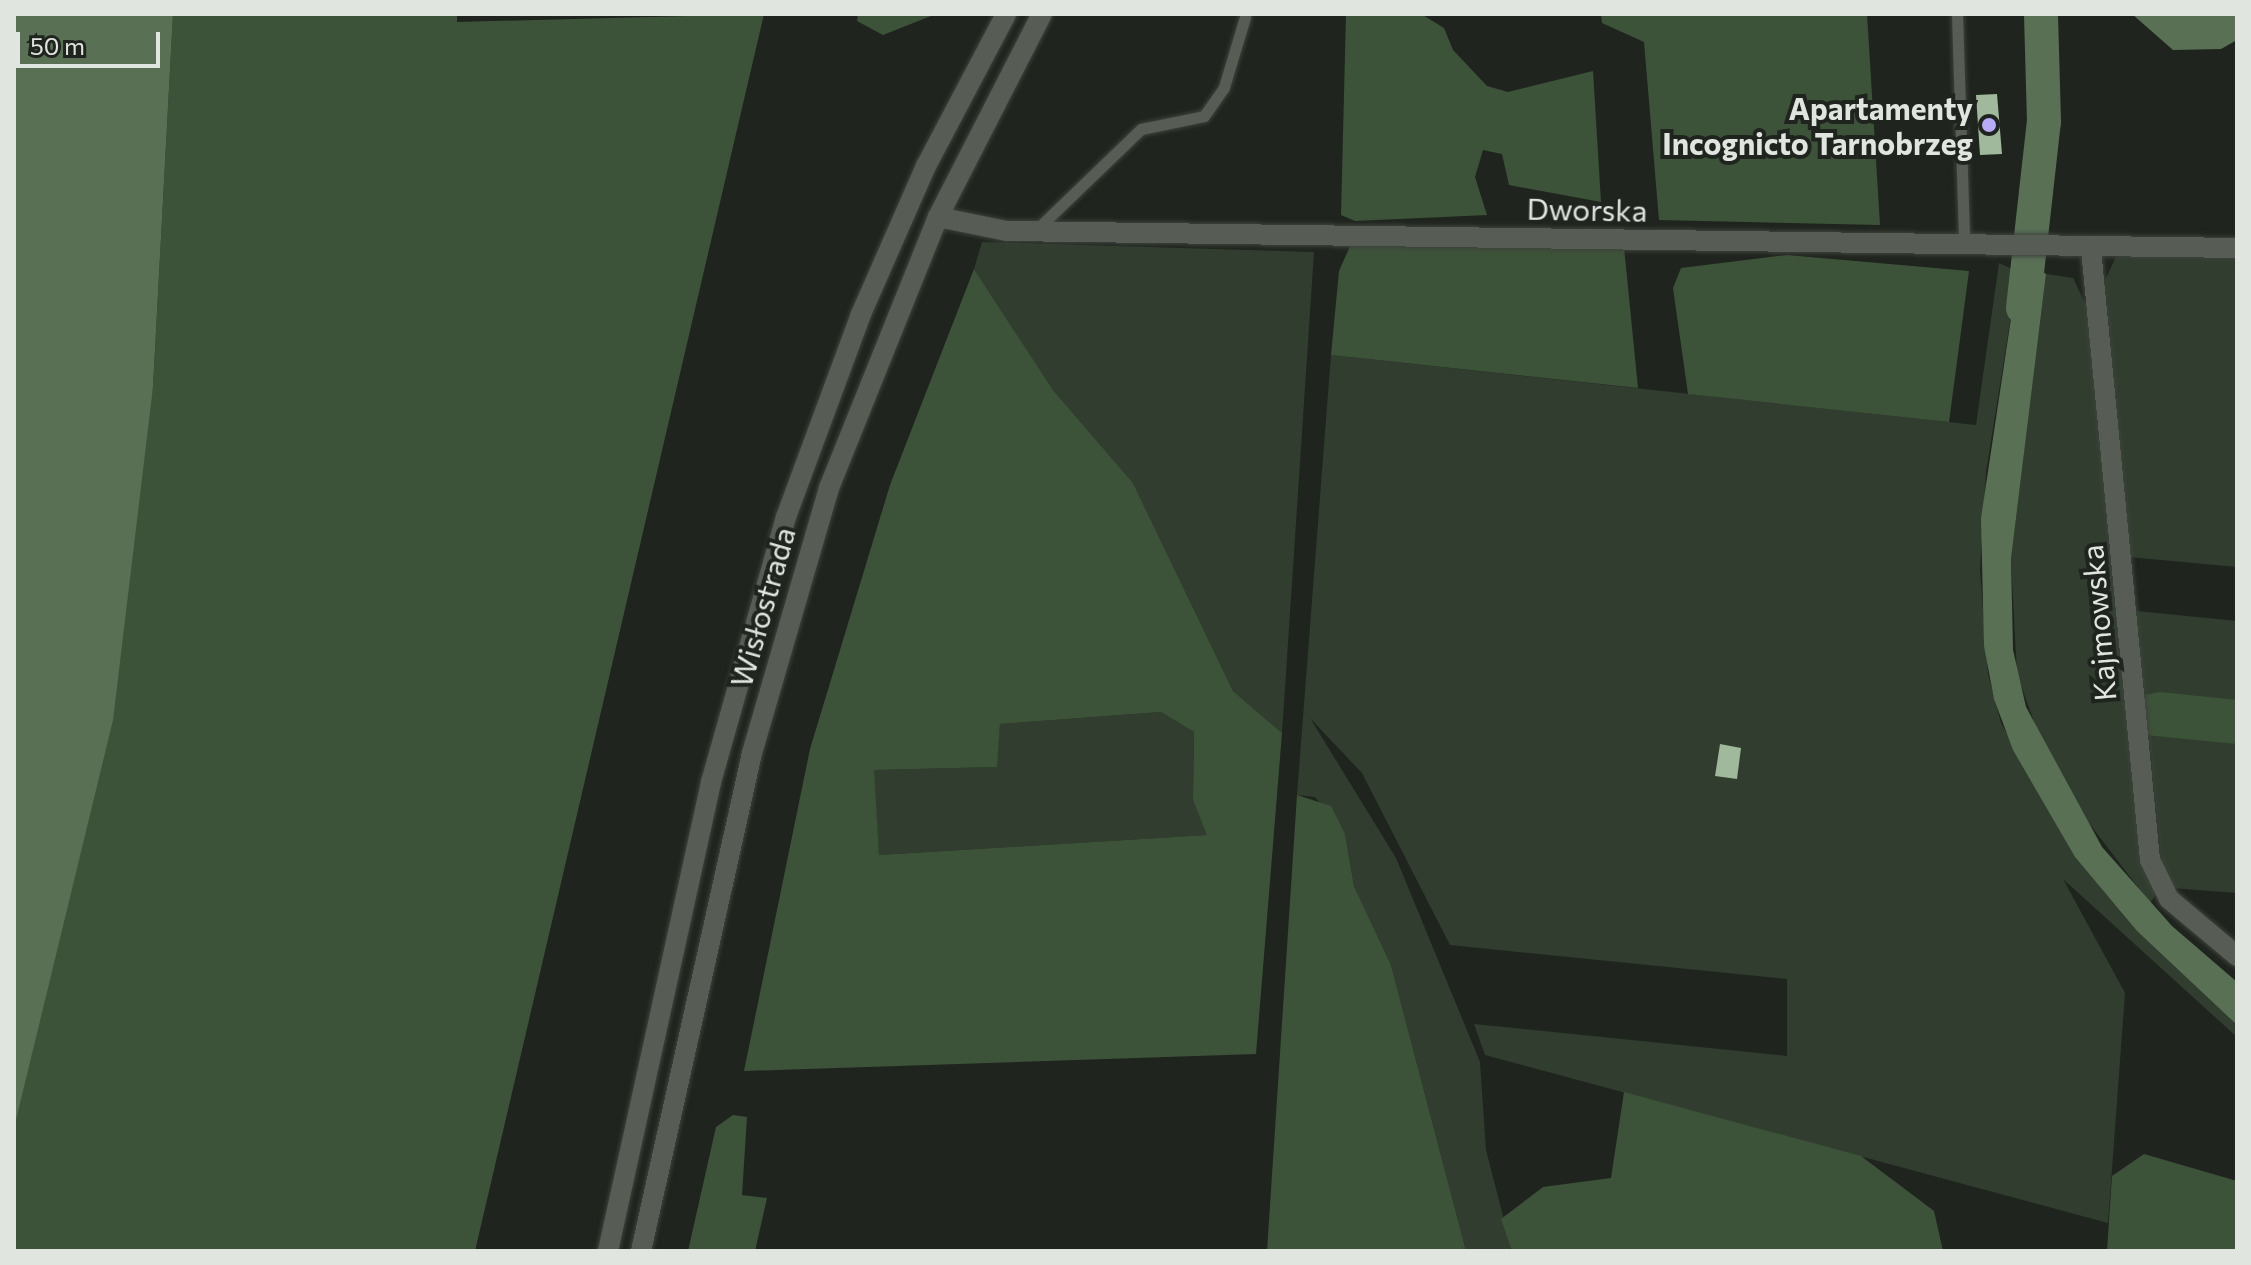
<!DOCTYPE html>
<html>
<head>
<meta charset="utf-8">
<style>
  body { margin:0 }
  #map { position:relative; width:2251px; height:1265px; overflow:hidden; background:#1f251e; font-family:Commissioner,sans-serif }
  div>[style] { position:absolute }
  .green>* { inset:0; background:#313e2f }
  .forest>* { inset:0; background:#3d5339 }
  .water>* { inset:0; background:#597055 }
  .river>* { height:34px; margin:-17px; padding:0 17px; transform-origin:17px; border-radius:17px; background:#597055 }
  .building>* { inset:0; background:#a0b89b }
  .roads { filter:drop-shadow(0 0 2px #3d423c) drop-shadow(0 0 2px #3d423c) }
  .service>* { height:11px; margin:-5.5px; padding:0 5.5px; transform-origin:5.5px; border-radius:5.5px; background:#575d55 }
  .minor>* { height:20px; margin:-10px; padding:0 10px; transform-origin:10px; border-radius:10px; background:#575d55 }
  .secondary>* { height:20px; margin:-10px; padding:0 10px; transform-origin:10px; border-radius:10px; background:#575d55 }
  .dots>* { width:22px; height:22px; translate:-50% -50%; box-sizing:border-box; border:4px solid #1f251e; border-radius:50% }
  span { translate:-50% -50%; white-space:nowrap; text-align:center; line-height:1.15; -webkit-text-stroke:8px #1f251e; paint-order:stroke }
  .poi-label { font-size:30px; color:#e1e5e0; font-weight:700 }
  .right { translate:-100% -50%; text-align:right }
  .street-label { font-size:30px; color:#e1e5e0 }
  .frame { position:absolute; inset:0; border:16px solid #e1e5e0; pointer-events:none }
  .scale { position:absolute; left:16px; top:32px; width:144px; height:36px; box-sizing:border-box; border:4px solid #e1e5e0; border-top:0; padding-left:10px; font-size:24px; line-height:28px; white-space:nowrap; color:#e1e5e0; -webkit-text-stroke:6px #1f251e; paint-order:stroke }
</style>
</head>
<body>
<div id="map">
  <div class="green">
    <i style="clip-path:polygon(982px 242px,1314px 252px,1282px 733px,1233px 691px,1133px 483px,1053px 390px,974px 269px)"></i>
    <i style="clip-path:polygon(2125px 254px,2237px 257px,2237px 567px,2129px 557px,2105px 280px,2116px 257px)"></i>
    <i style="clip-path:polygon(1999px 263px,2018px 272px,1986px 472px,1980px 570px,1988px 674px,2001px 723px,2075px 857px,2137px 931px,2237px 1025px,2237px 1037px,2063px 879px,2125px 993px,2108px 1223px,1485px 1055px,1474px 1024px,1787px 1056px,1787px 979px,1450px 945px,1362px 773px,1310px 718px,1396px 858px,1480px 1062px,1486px 1150px,1512px 1251px,1466px 1251px,1391px 965px,1354px 886px,1345px 834px,1315px 797px,1297px 795px,1331px 355px,1976px 425px)"></i>
    <i style="clip-path:polygon(2046px 274px,2073px 278px,2090px 314px,2157px 893px,2150px 903px,2073px 802px,2043px 747px,2017px 674px,2011px 559px)"></i>
    <i style="clip-path:polygon(2136px 611px,2237px 621px,2237px 893px,2172px 888px,2162px 866px)"></i>
    <i style="clip-path:polygon(1161px 712px,1194px 732px,1193px 800px,1208px 835px,879px 855px,873px 770px,996px 767px,1000px 724px)"></i>
  </div>
  <div class="forest">
    <i style="clip-path:polygon(173px 14px,457px 14px,457px 22px,764px 14px,475px 1251px,14px 1251px,14px 1128px,153px 387px)"></i>
    <i style="clip-path:polygon(858px 14px,936px 14px,883px 35px,857px 21px)"></i>
    <i style="clip-path:polygon(1346px 14px,1421px 14px,1444px 28px,1453px 50px,1487px 86px,1508px 92px,1593px 71px,1601px 202px,1509px 185px,1502px 154px,1483px 150px,1475px 177px,1487px 215px,1355px 221px,1341px 215px)"></i>
    <i style="clip-path:polygon(1601px 14px,1867px 14px,1880px 225px,1659px 220px,1644px 42px,1602px 23px)"></i>
    <i style="clip-path:polygon(1351px 244px,1624px 247px,1638px 388px,1331px 355px,1339px 271px)"></i>
    <i style="clip-path:polygon(1787px 255px,1969px 271px,1949px 422px,1688px 394px,1673px 288px,1681px 268px)"></i>
    <i style="clip-path:polygon(evenodd,974px 269px,1053px 390px,1133px 483px,1233px 691px,1282px 733px,1256px 1054px,744px 1071px,810px 749px,890px 485px,974px 269px,1161px 712px,1194px 732px,1193px 800px,1207px 835px,879px 855px,874px 770px,997px 767px,1000px 724px,1161px 712px)"></i>
    <i style="clip-path:polygon(2160px 692px,2237px 700px,2237px 744px,2146px 735px,2143px 695px)"></i>
    <i style="clip-path:polygon(1297px 795px,1331px 806px,1345px 834px,1354px 886px,1391px 965px,1466px 1251px,1267px 1251px)"></i>
    <i style="clip-path:polygon(1624px 1092px,1861px 1156px,1934px 1211px,1943px 1251px,1512px 1251px,1501px 1219px,1543px 1187px,1611px 1178px)"></i>
    <i style="clip-path:polygon(733px 1115px,747px 1117px,742px 1195px,767px 1198px,755px 1251px,688px 1251px,716px 1127px)"></i>
    <i style="clip-path:polygon(2144px 1154px,2237px 1181px,2237px 1251px,2107px 1251px,2112px 1176px)"></i>
  </div>
  <div class="water">
    <i style="clip-path:polygon(14px 14px,173px 14px,153px 387px,113px 720px,14px 1128px)"></i>
    <i style="clip-path:polygon(2132px 14px,2237px 14px,2237px 40px,2221px 49px,2173px 50px)"></i>
    <i style="clip-path:polygon(2029px 263px,2046px 274px,2011px 559px,2013px 650px,2026px 707px,2102px 847px,2172px 926px,2237px 982px,2237px 1025px,2137px 931px,2075px 857px,2013px 750px,1994px 699px,1984px 646px,1981px 518px,2018px 272px)"></i>
  </div>
  <div class="river">
    <i style="left:2023px;top:308px;width:187px;rotate:-83.6deg"></i>
    <i style="left:2044px;top:122px;width:108px;rotate:-91.6deg"></i>
  </div>
  <div class="building">
    <i style="clip-path:polygon(1997px 94px,2002px 154px,1980px 155px,1976px 95px)"></i>
    <i style="clip-path:polygon(1720px 744px,1741px 748px,1737px 779px,1715px 776px)"></i>
  </div>
  <div class="roads">
    <div class="service">
      <i style="left:1957px;top:14px;width:229px;rotate:88.2deg"></i>
      <i style="left:1035px;top:231px;width:147px;rotate:-43.9deg"></i>
      <i style="left:1141px;top:129px;width:64px;rotate:-11.7deg"></i>
      <i style="left:1204px;top:116px;width:35px;rotate:-55deg"></i>
      <i style="left:1224px;top:87px;width:73px;rotate:-73.3deg"></i>
    </div>
    <div class="minor">
      <i style="left:938px;top:217px;width:70px;rotate:11.5deg"></i>
      <i style="left:1007px;top:231px;width:1230px;rotate:0.79deg"></i>
      <i style="left:2091px;top:249px;width:614px;rotate:84.48deg"></i>
      <i style="left:2150px;top:860px;width:43px;rotate:64deg"></i>
      <i style="left:2169px;top:899px;width:89px;rotate:40deg"></i>
    </div>
    <div class="secondary">
      <i style="left:608px;top:1251px;width:480px;rotate:-77.6deg"></i>
      <i style="left:711px;top:782px;width:275px;rotate:-74.2deg"></i>
      <i style="left:786px;top:517px;width:216px;rotate:-69.7deg"></i>
      <i style="left:861px;top:314px;width:162px;rotate:-66.3deg"></i>
      <i style="left:926px;top:166px;width:172px;rotate:-62.2deg"></i>
      <i style="left:641px;top:1251px;width:510px;rotate:-77.43deg"></i>
      <i style="left:752px;top:753px;width:276px;rotate:-73.8deg"></i>
      <i style="left:829px;top:488px;width:292px;rotate:-68.1deg"></i>
      <i style="left:938px;top:217px;width:228px;rotate:-62.9deg"></i>
    </div>
  </div>
  <div class="dots">
    <i style="left:1989px;top:125px;background:#b7abf8"></i>
  </div>
  <div class="poi-label">
    <span class="right" style="left:1973px;top:125px">Apartamenty<br>Incognicto Tarnobrzeg</span>
  </div>
  <div class="street-label">
    <span style="left:1587px;top:209px;rotate:1deg">Dworska</span>
    <span style="left:762px;top:607px;rotate:-74deg">Wisłostrada</span>
    <span style="left:2098px;top:623px;rotate:-95deg">Kajmowska</span>
  </div>
  <div class="frame"></div>
  <div class="scale">50 m</div>
</div>
</body>
</html>
